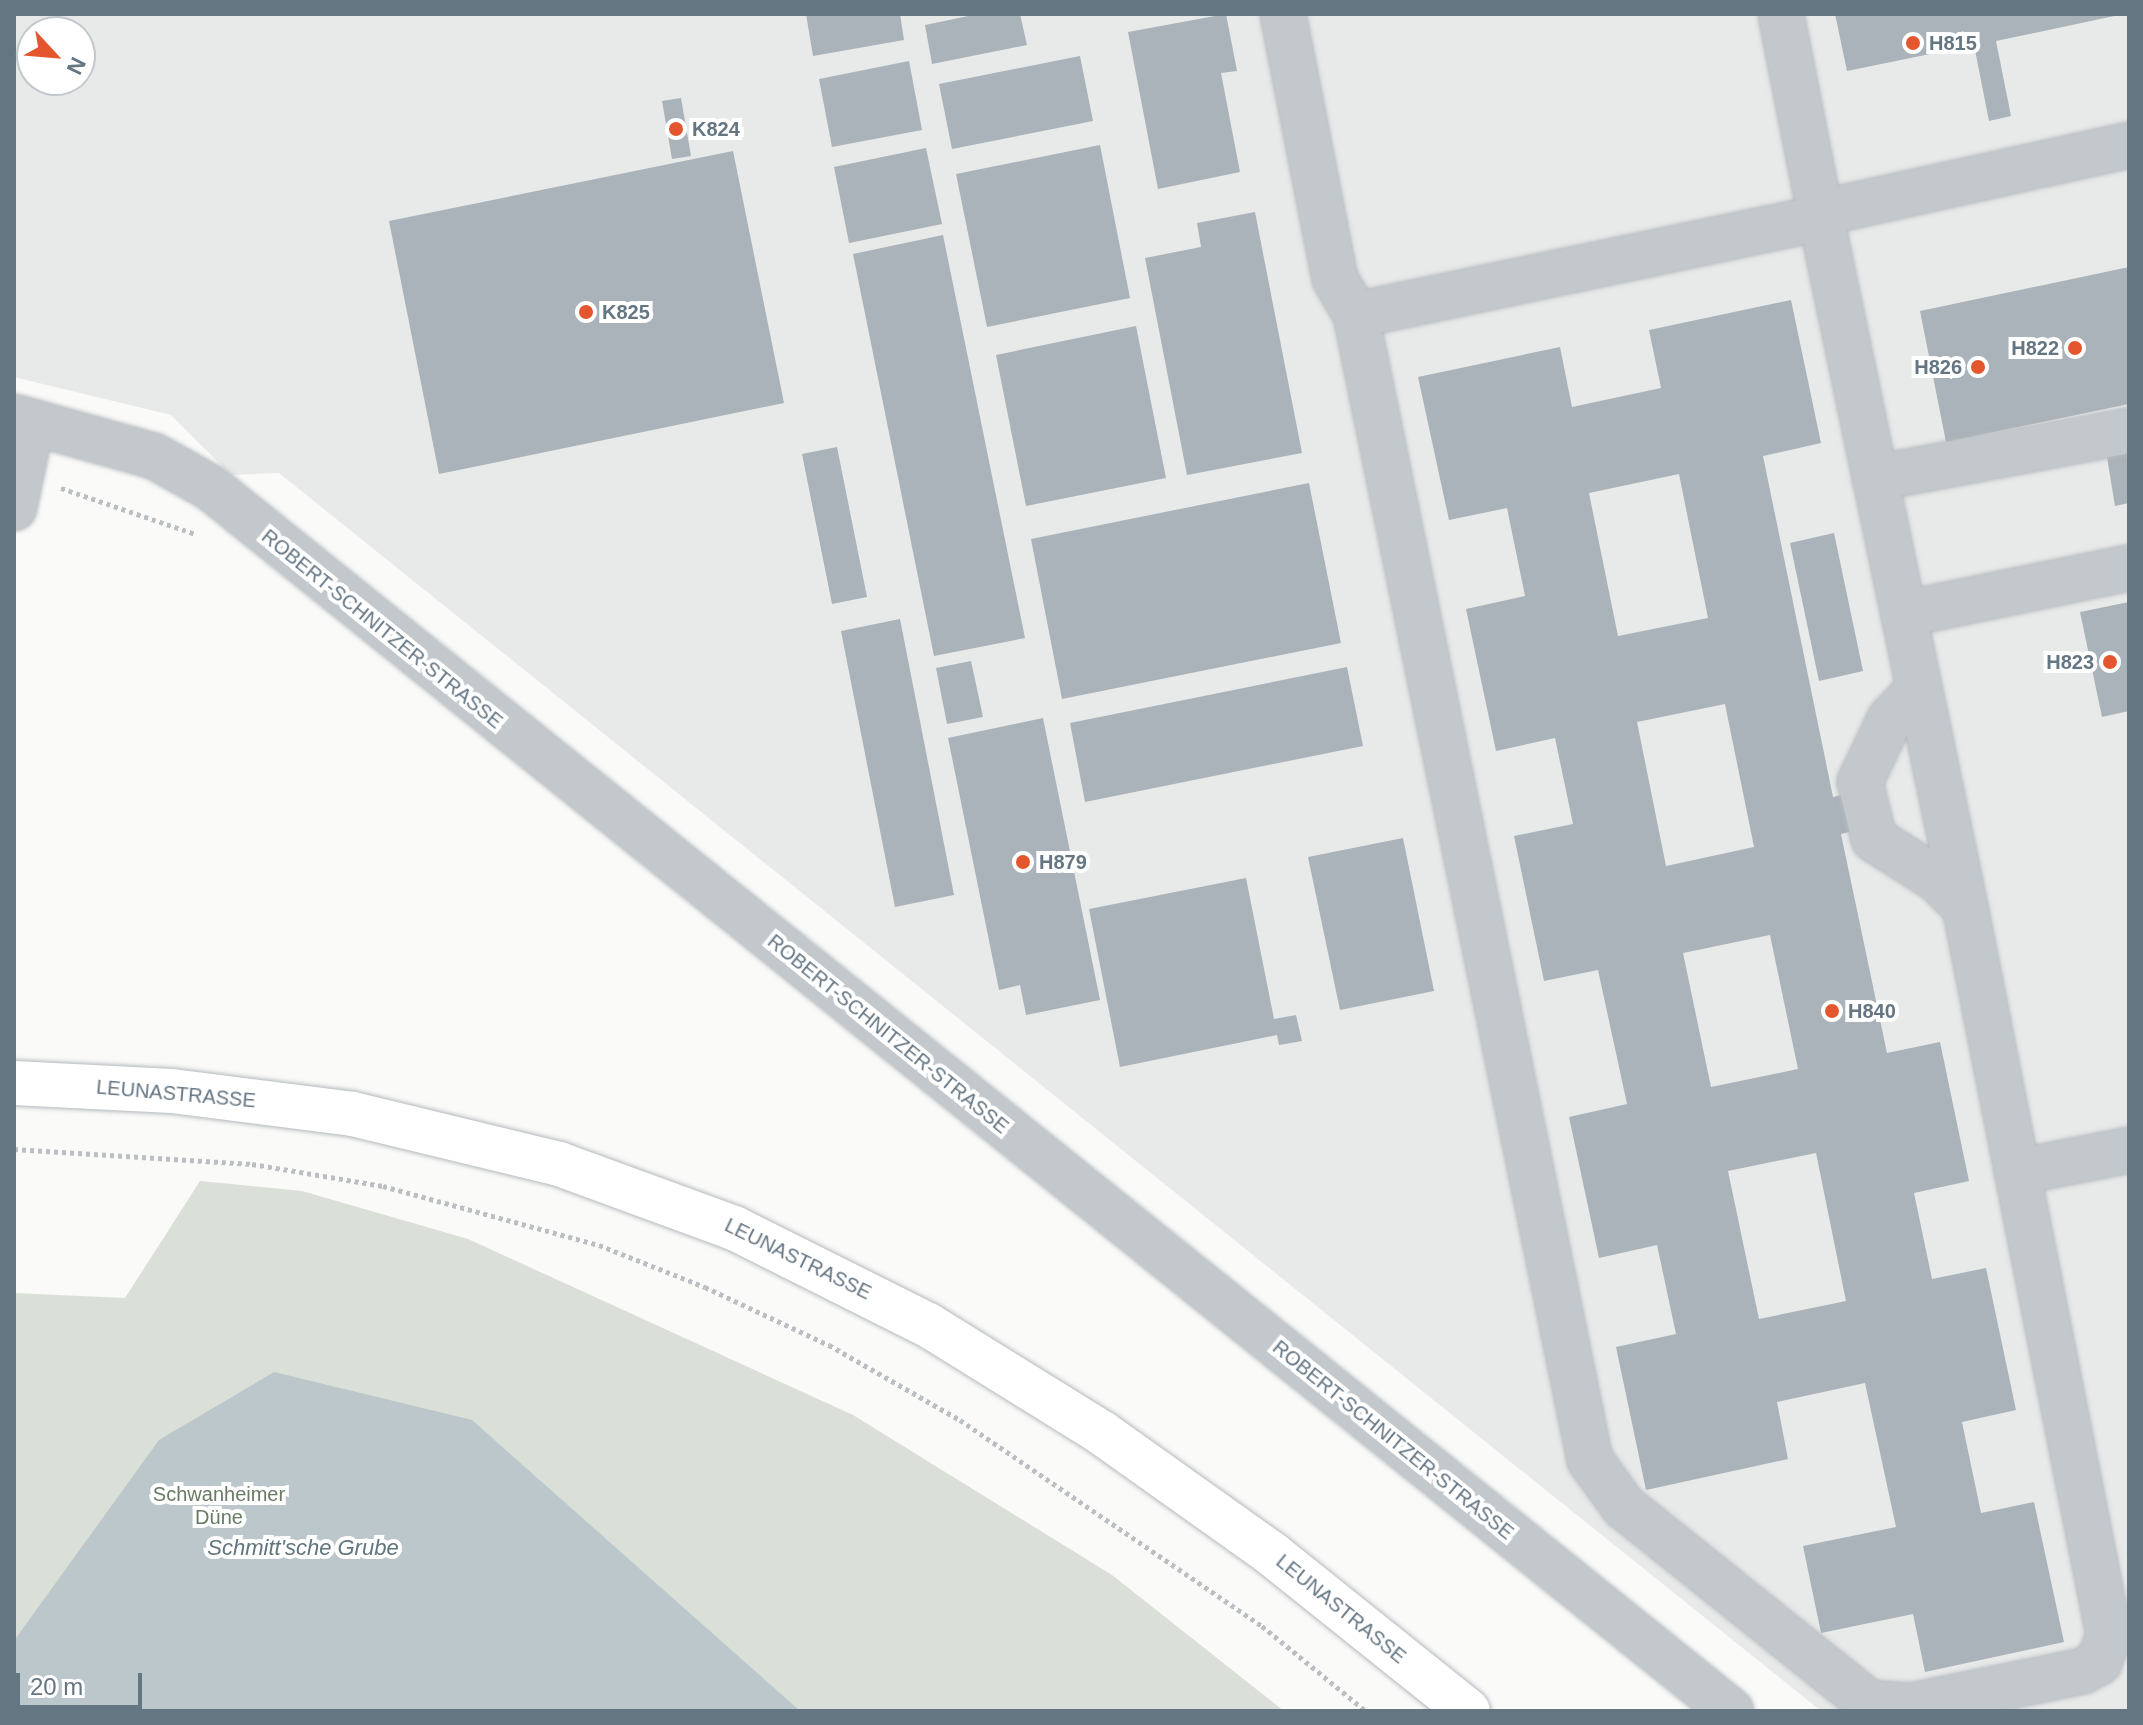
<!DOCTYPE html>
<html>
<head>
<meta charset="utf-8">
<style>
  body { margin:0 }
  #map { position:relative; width:2143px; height:1725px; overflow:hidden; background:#fafaf8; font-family:Arial,sans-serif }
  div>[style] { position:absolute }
  .built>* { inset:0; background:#e8e9e9 }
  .green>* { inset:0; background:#dadfd7 }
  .water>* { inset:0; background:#bbc7cb }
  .building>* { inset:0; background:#aab3b9 }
  .path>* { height:5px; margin-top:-2.5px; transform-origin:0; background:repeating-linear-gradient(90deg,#bbbfc2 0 4px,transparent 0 8px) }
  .roads { filter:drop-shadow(0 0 2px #b5babe) drop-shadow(0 0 2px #b5babe) }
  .minor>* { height:44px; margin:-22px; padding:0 22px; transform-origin:22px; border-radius:22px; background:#c3c8cc }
  .major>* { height:44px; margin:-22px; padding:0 22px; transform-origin:22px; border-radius:22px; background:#fff }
  .dots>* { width:22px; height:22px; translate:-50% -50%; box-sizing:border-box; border:4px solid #fff; border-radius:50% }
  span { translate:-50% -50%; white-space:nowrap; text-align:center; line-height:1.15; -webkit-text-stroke:8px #fff; paint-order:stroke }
  .poi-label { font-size:20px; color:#657683; font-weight:700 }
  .left { translate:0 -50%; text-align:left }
  .right { translate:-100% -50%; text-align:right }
  .street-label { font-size:20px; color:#657683 }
  .park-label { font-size:20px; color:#687a64 }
  .water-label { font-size:22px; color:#60757c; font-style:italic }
  .frame { position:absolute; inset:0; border:16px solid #657683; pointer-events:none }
  .north { position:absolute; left:16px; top:16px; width:80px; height:80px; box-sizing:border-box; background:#fff; border:2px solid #c1c8cd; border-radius:50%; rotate:116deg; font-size:22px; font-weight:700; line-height:32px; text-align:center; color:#657683 }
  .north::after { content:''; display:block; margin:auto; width:28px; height:36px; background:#e4572e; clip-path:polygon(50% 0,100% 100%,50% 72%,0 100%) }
  .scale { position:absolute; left:16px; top:1673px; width:126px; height:36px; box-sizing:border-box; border:4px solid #657683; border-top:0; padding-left:10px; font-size:24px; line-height:28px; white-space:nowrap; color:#657683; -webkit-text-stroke:6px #fff; paint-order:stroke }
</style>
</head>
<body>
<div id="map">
  <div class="built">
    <i style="clip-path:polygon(evenodd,14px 14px,2129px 14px,2129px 1711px,1821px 1711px,279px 473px,231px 475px,171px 415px,14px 377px,14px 14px,32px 32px,80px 32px,80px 80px,32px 80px,32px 32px)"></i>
  </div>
  <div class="green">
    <i style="clip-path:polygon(200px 1181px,302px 1191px,468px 1239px,853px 1415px,1112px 1575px,1284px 1711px,14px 1711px,14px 1293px,125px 1298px)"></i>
  </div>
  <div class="water">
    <i style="clip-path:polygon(274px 1372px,472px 1420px,800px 1711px,14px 1711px,16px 1638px,159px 1440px)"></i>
  </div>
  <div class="building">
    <i style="clip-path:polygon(806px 14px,900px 14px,904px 40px,813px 56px)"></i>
    <i style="clip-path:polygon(978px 14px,1020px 14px,1027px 45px,932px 64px,925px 25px)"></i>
    <i style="clip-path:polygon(1226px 14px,1237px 71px,1221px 73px,1240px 172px,1158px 189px,1128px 32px)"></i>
    <i style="clip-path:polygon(1835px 14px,2119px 14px,2119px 15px,1996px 41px,2011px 116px,1989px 121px,1974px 45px,1847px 71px)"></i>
    <i style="clip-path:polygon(1080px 56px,1093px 121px,952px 149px,939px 84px)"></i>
    <i style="clip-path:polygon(909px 61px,922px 130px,832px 147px,819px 79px)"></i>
    <i style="clip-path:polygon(681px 98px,691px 156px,672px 159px,662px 101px)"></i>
    <i style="clip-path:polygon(1100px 145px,1130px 298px,987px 327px,956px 174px)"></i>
    <i style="clip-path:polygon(926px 148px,942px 224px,849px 243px,834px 167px)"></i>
    <i style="clip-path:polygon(733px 151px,784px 403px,439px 474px,389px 221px)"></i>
    <i style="clip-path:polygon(1255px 212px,1302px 453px,1187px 475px,1145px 258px,1201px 247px,1197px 223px)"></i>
    <i style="clip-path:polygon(943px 235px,1025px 638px,934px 656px,853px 254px)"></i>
    <i style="clip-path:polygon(2129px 267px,2129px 404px,1946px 442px,1920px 311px)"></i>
    <i style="clip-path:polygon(evenodd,1791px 300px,1821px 443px,1763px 456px,1833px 797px,1883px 785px,1891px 822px,1841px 834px,1887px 1053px,1940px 1042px,1969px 1181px,1914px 1193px,1932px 1279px,1986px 1268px,2016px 1410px,1962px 1422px,1981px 1513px,2034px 1502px,2064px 1642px,1925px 1672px,1913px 1614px,1821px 1633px,1803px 1546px,1896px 1527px,1865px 1383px,1777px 1402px,1788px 1459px,1646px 1490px,1616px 1347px,1676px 1334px,1657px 1245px,1599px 1258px,1569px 1117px,1627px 1104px,1598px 970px,1544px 981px,1514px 836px,1573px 824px,1555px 738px,1496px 751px,1466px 609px,1525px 596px,1507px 508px,1449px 520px,1418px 377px,1560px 347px,1572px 407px,1661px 388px,1649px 330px,1791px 300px,1679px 474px,1708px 618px,1618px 636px,1589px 493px,1679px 474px,1791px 300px,1725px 704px,1754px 847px,1666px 866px,1637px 722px,1725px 704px,1791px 300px,1770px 935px,1798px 1069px,1711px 1087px,1683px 953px,1770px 935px,1791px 300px,1816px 1153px,1846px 1301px,1759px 1319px,1728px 1171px,1816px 1153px)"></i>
    <i style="clip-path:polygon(1136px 326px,1166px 478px,1026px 506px,996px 355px)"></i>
    <i style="clip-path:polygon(837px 447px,867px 597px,832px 604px,802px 454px)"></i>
    <i style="clip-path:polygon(2129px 453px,2129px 503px,2115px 506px,2107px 457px)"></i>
    <i style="clip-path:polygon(1309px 483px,1341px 643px,1062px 699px,1031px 539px)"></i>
    <i style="clip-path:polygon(1834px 533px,1863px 671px,1819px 681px,1790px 543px)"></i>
    <i style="clip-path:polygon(2129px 602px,2129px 711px,2102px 717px,2080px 612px)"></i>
    <i style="clip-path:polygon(900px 619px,954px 895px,895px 907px,841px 631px)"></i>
    <i style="clip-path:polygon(971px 661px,983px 717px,947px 724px,936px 668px)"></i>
    <i style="clip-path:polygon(1347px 667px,1363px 746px,1085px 802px,1070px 723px)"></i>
    <i style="clip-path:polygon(1043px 718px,1100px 1000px,1026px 1015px,1020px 985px,999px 990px,948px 738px)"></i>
    <i style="clip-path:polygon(1403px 838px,1434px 991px,1340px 1010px,1308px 857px)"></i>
    <i style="clip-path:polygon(1246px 878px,1274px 1019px,1296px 1015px,1302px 1041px,1279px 1045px,1277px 1035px,1120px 1067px,1089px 909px)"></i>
  </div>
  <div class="path">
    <i style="left:61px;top:488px;width:142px;rotate:18.9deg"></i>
    <i style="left:14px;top:1149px;width:238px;rotate:3.6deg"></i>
    <i style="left:252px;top:1164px;width:133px;rotate:9.5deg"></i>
    <i style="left:383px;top:1186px;width:224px;rotate:15.3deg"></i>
    <i style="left:599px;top:1245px;width:114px;rotate:21.6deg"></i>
    <i style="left:705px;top:1287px;width:137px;rotate:25.1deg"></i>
    <i style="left:829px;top:1345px;width:151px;rotate:29.8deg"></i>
    <i style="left:960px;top:1420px;width:366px;rotate:34.3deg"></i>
    <i style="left:1262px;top:1626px;width:134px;rotate:39.3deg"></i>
  </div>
  <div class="roads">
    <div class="minor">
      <i style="left:1283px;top:14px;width:270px;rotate:78.9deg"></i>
      <i style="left:1335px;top:279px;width:42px;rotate:59.7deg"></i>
      <i style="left:1781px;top:14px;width:203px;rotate:78.9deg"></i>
      <i style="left:1820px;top:213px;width:709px;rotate:78.2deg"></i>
      <i style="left:1965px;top:907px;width:742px;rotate:78.81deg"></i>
      <i style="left:2109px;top:1635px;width:29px;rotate:110deg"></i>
      <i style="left:2099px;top:1662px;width:18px;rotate:151deg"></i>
      <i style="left:2083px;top:1671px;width:176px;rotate:168.5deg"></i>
      <i style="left:1911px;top:1706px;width:42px;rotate:-175.9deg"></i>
      <i style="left:1869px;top:1703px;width:314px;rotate:-141.3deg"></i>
      <i style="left:1624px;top:1507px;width:58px;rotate:-125.9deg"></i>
      <i style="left:1590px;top:1460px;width:1169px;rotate:-101.55deg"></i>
      <i style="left:1356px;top:315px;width:456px;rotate:-11.8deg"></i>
      <i style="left:1802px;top:222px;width:20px;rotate:-27deg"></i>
      <i style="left:1820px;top:213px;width:316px;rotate:-12.4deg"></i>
      <i style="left:14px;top:417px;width:145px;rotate:15.6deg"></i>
      <i style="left:154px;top:456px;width:65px;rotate:29.3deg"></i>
      <i style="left:211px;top:488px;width:1951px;rotate:38.82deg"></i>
      <i style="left:1875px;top:478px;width:258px;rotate:-10.5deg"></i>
      <i style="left:14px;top:508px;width:88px;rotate:-78.2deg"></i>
      <i style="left:1904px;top:614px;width:230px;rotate:-11.6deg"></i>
      <i style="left:1919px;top:689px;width:42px;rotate:134deg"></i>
      <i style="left:1890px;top:719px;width:70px;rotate:115.5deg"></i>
      <i style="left:1860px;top:782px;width:59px;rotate:76.2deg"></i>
      <i style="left:1874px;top:839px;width:76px;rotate:32.6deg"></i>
      <i style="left:1938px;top:880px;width:38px;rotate:45deg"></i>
      <i style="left:2017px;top:1172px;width:114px;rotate:-11.1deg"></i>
    </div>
    <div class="major">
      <i style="left:14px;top:1083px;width:158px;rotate:2.9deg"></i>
      <i style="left:172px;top:1091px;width:182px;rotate:7.2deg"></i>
      <i style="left:353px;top:1114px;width:212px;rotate:13.6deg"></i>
      <i style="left:559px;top:1164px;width:186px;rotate:20.1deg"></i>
      <i style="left:734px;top:1228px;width:217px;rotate:26.6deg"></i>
      <i style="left:928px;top:1325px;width:205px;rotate:31.8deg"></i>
      <i style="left:1102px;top:1433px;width:209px;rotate:35.4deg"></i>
      <i style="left:1272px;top:1554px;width:251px;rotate:38.7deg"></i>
    </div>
  </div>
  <div class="dots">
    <i style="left:1913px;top:43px;background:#e4572e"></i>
    <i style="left:676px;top:129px;background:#e4572e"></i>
    <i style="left:586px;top:312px;background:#e4572e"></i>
    <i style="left:2075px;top:348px;background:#e4572e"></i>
    <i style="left:1978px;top:367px;background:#e4572e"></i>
    <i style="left:2110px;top:662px;background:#e4572e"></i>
    <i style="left:1023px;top:862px;background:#e4572e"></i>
    <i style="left:1832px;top:1011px;background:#e4572e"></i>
  </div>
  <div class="poi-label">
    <span class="left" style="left:1929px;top:43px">H815</span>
    <span class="left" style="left:692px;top:129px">K824</span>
    <span class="left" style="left:602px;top:312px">K825</span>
    <span class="right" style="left:2059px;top:348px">H822</span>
    <span class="right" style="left:1962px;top:367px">H826</span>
    <span class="right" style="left:2094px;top:662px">H823</span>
    <span class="left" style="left:1039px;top:862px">H879</span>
    <span class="left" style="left:1848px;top:1011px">H840</span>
  </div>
  <div class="street-label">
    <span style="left:382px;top:629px;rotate:39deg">ROBERT-SCHNITZER-STRASSE</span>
    <span style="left:888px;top:1034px;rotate:39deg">ROBERT-SCHNITZER-STRASSE</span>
    <span style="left:176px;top:1094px;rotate:5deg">LEUNASTRASSE</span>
    <span style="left:798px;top:1259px;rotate:26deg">LEUNASTRASSE</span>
    <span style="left:1393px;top:1440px;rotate:39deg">ROBERT-SCHNITZER-STRASSE</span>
    <span style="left:1341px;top:1609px;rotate:39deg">LEUNASTRASSE</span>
  </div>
  <div class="park-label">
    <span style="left:219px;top:1506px">Schwanheimer<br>Düne</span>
  </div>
  <div class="water-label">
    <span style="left:303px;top:1548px">Schmitt'sche Grube</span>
  </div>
  <div class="frame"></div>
  <div class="north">N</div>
  <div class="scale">20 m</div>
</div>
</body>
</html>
